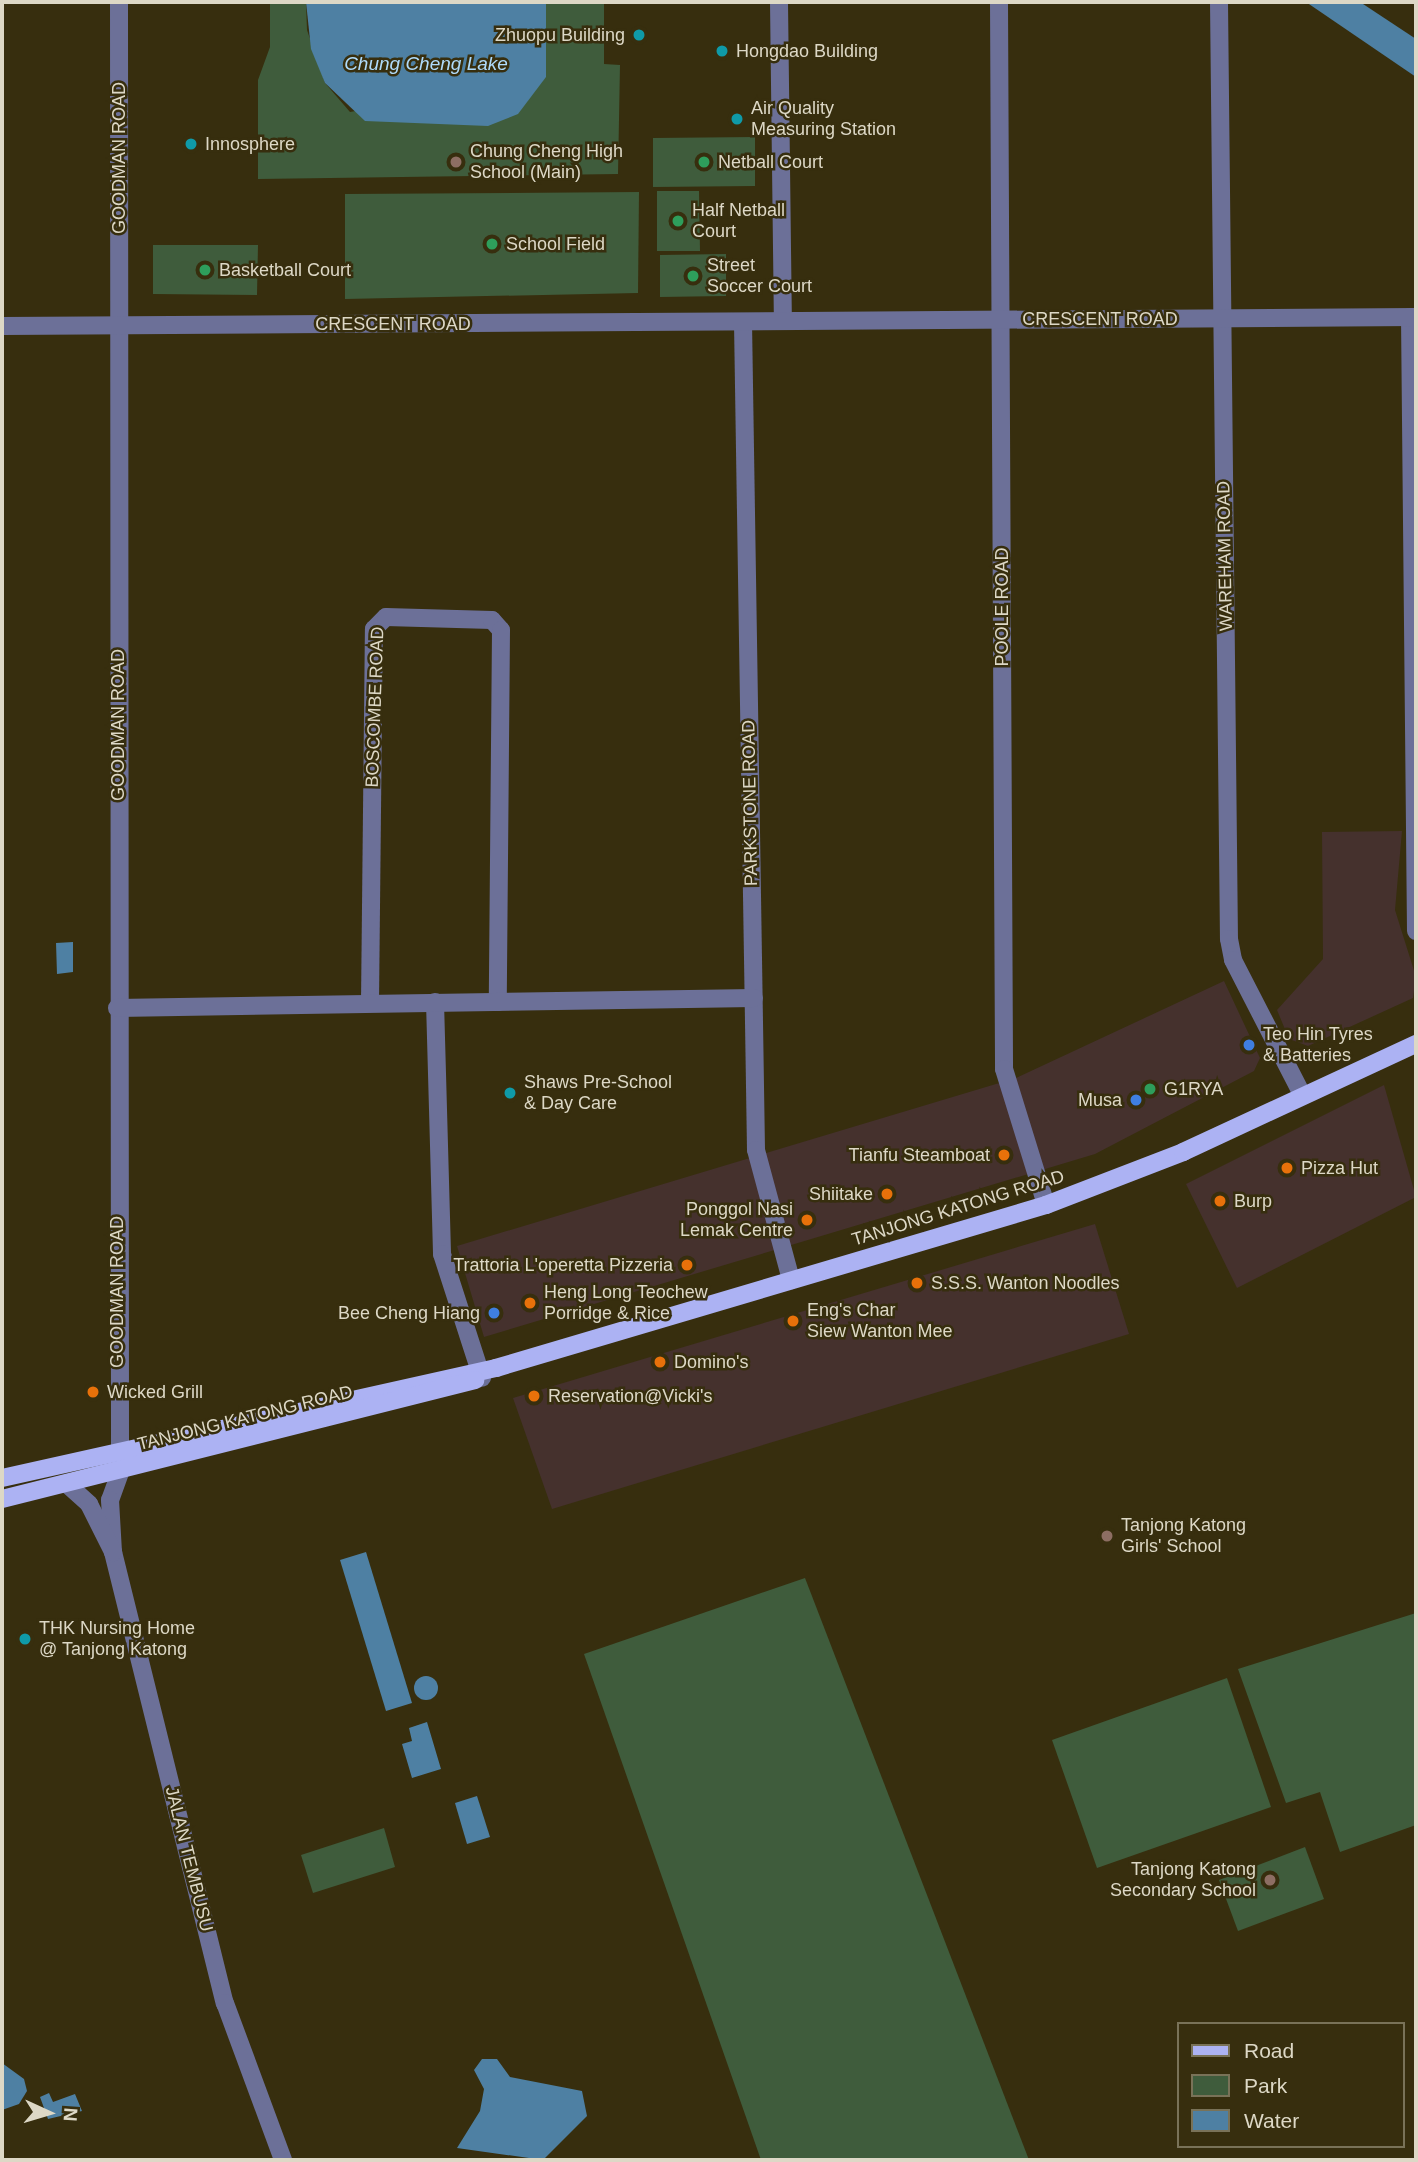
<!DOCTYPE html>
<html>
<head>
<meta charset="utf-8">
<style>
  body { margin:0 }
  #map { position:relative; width:1418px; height:2162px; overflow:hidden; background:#372e0e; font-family:Arial,sans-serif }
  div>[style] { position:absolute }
  .commercial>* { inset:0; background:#45312d }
  .green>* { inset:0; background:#3f5c3c }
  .water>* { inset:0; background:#4e80a3 }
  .round { border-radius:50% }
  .minor>* { height:18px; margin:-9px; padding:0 9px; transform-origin:9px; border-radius:9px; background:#6c7098 }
  .major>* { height:18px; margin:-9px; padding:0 9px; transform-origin:9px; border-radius:9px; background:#acb2f3 }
  .dots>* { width:19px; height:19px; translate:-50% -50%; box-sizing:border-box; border:4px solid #372e0e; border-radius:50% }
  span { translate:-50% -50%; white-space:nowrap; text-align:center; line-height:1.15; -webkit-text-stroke:5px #372e0e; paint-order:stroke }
  .poi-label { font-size:18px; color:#ddd8c6 }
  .right { translate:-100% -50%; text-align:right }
  .left { translate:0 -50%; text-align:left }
  .street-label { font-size:18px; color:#ddd8c6 }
  .water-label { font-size:19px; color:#afdbfb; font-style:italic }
  .frame { position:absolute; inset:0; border:4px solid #ddd8c6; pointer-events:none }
  .legend { position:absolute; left:1177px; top:2022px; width:228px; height:126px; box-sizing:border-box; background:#372e0e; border:2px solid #797258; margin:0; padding:9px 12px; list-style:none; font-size:21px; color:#ddd8c6 }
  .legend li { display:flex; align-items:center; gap:14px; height:35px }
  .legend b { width:35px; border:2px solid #797258 }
  .north { position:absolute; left:14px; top:2078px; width:70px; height:70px; -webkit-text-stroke:5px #372e0e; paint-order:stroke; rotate:94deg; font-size:19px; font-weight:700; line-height:28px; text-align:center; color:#ddd8c6 }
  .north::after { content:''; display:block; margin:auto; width:24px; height:32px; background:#ddd8c6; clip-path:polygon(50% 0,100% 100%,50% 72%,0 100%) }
</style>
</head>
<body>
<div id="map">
  <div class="commercial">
    <i style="clip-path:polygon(1402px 831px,1395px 910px,1416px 977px,1413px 998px,1308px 1046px,1289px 1039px,1277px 1010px,1323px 959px,1322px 832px)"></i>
    <i style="clip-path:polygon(1224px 981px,1260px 1058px,1254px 1071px,1095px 1154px,484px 1337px,457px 1246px,1016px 1078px)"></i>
    <i style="clip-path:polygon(1384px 1085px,1416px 1197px,1237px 1288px,1186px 1184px)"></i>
    <i style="clip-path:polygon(1095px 1224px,1129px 1334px,552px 1509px,513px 1398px)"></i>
  </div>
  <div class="green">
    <i style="clip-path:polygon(270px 2px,306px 2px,307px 30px,325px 83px,350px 112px,546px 77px,546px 2px,604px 2px,604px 64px,620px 65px,618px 174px,258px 179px,258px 80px,270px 47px)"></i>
    <i style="clip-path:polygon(755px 137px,755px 186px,653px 187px,653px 138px)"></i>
    <i style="clip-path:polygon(657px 191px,699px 191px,700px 251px,657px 251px)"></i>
    <i style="clip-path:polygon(639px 192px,638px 293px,345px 299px,345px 194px)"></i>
    <i style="clip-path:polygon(153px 245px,258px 245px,257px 295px,153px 294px)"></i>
    <i style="clip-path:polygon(726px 254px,726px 296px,660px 297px,660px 255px)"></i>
    <i style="clip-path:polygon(805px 1578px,1029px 2160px,761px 2160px,584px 1654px)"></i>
    <i style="clip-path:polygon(1416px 1613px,1416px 1825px,1340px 1852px,1320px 1792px,1286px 1803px,1238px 1669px)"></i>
    <i style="clip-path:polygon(1227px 1678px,1271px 1807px,1097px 1868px,1052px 1740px)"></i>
    <i style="clip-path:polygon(384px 1828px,395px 1867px,313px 1893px,301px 1855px)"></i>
    <i style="clip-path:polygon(1305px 1847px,1324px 1899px,1238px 1931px,1219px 1880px)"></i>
  </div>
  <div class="water">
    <i style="clip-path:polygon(306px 2px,546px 2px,546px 77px,518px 114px,488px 126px,365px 121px,325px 83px,311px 49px)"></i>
    <i style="clip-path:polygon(1306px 2px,1360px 2px,1416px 39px,1416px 77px)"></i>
    <i style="clip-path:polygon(73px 942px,73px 972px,57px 974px,56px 943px)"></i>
    <i style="clip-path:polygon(366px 1552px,412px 1703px,386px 1711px,340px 1560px)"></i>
    <i class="round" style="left:414px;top:1676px;width:24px;height:24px"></i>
    <i style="clip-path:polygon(427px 1722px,441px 1769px,412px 1778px,402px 1744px,412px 1741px,409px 1728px)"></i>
    <i style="clip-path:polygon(477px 1796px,490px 1837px,467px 1844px,455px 1803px)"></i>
    <i style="clip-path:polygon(482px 2059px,497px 2059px,510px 2077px,582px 2091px,587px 2116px,543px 2160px,457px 2148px,480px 2111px,484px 2089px,474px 2070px)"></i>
    <i style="clip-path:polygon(2px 2063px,24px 2079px,27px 2091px,19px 2104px,2px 2110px)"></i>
    <i style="clip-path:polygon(49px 2093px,53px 2102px,75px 2094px,82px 2111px,48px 2119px,40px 2097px)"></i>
  </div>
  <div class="minor">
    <i style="left:119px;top:2px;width:1447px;rotate:89.96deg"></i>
    <i style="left:779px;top:2px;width:319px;rotate:89.3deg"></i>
    <i style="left:999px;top:2px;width:1067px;rotate:89.73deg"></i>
    <i style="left:1004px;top:1069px;width:142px;rotate:72.8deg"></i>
    <i style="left:1219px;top:2px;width:937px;rotate:89.39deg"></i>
    <i style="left:1229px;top:939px;width:21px;rotate:79deg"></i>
    <i style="left:1233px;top:960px;width:151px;rotate:62.8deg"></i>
    <i style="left:1410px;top:317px;width:614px;rotate:89.44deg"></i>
    <i style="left:743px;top:322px;width:828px;rotate:89.1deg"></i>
    <i style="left:756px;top:1150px;width:135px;rotate:74.9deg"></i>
    <i style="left:2px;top:326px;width:1414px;rotate:-0.36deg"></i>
    <i style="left:370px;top:1002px;width:373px;rotate:-89.4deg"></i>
    <i style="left:374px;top:629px;width:17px;rotate:-45deg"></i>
    <i style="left:386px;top:617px;width:106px;rotate:1.6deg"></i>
    <i style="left:492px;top:620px;width:13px;rotate:48deg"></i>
    <i style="left:501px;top:630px;width:372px;rotate:90.5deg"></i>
    <i style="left:435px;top:1002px;width:252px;rotate:88.4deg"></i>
    <i style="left:442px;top:1254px;width:130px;rotate:72.1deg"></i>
    <i style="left:117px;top:1008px;width:637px;rotate:-0.9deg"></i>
    <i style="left:121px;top:1470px;width:32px;rotate:110deg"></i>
    <i style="left:110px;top:1500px;width:52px;rotate:86.7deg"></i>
    <i style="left:113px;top:1552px;width:465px;rotate:76.1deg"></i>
    <i style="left:225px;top:2003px;width:167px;rotate:69.7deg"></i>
    <i style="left:67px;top:1484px;width:30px;rotate:42deg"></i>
    <i style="left:89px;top:1504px;width:54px;rotate:63.4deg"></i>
  </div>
  <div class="major">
    <i style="left:2px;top:1478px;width:506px;rotate:-12.55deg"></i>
    <i style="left:496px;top:1368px;width:574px;rotate:-16.51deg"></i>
    <i style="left:1046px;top:1205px;width:147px;rotate:-21.1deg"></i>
    <i style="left:1183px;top:1152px;width:257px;rotate:-24.9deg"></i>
    <i style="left:2px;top:1499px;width:488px;rotate:-14.1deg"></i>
  </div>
  <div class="dots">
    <i style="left:639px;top:35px;background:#0f9aa8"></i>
    <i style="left:722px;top:51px;background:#0f9aa8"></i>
    <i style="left:737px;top:119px;background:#0f9aa8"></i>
    <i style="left:191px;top:144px;background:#0f9aa8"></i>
    <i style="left:456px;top:162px;background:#8d6e63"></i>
    <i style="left:704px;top:162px;background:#2e9e5b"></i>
    <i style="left:678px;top:221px;background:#2e9e5b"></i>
    <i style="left:492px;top:244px;background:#2e9e5b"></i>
    <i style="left:205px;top:270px;background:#2e9e5b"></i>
    <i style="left:693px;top:276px;background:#2e9e5b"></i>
    <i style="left:1249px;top:1045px;background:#3f7fe0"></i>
    <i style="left:1150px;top:1089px;background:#2e9e5b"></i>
    <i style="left:510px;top:1093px;background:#0f9aa8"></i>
    <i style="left:1136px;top:1100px;background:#3f7fe0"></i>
    <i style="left:1004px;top:1155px;background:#e8710a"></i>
    <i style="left:1287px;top:1168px;background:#e8710a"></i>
    <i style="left:887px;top:1194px;background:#e8710a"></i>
    <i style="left:1220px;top:1201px;background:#e8710a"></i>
    <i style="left:807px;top:1220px;background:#e8710a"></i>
    <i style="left:687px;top:1265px;background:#e8710a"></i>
    <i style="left:917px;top:1283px;background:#e8710a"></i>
    <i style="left:530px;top:1303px;background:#e8710a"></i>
    <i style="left:494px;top:1313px;background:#3f7fe0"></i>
    <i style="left:793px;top:1321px;background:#e8710a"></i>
    <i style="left:660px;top:1362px;background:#e8710a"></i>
    <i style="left:93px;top:1392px;background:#e8710a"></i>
    <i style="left:534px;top:1396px;background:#e8710a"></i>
    <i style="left:1107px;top:1536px;background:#8d6e63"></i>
    <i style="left:25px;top:1639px;background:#0f9aa8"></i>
    <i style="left:1270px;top:1880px;background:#8d6e63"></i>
  </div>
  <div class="poi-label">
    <span class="right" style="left:625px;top:35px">Zhuopu Building</span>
    <span class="left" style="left:736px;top:51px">Hongdao Building</span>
    <span class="left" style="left:751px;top:119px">Air Quality<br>Measuring Station</span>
    <span class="left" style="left:205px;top:144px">Innosphere</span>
    <span class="left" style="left:470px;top:162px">Chung Cheng High<br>School (Main)</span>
    <span class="left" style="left:718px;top:162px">Netball Court</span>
    <span class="left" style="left:692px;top:221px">Half Netball<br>Court</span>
    <span class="left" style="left:506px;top:244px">School Field</span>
    <span class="left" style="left:707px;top:276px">Street<br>Soccer Court</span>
    <span class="left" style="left:219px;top:270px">Basketball Court</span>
    <span class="left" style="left:1263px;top:1045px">Teo Hin Tyres<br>&amp; Batteries</span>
    <span class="left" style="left:524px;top:1093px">Shaws Pre-School<br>&amp; Day Care</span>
    <span class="left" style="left:1164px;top:1089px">G1RYA</span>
    <span class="right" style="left:1122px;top:1100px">Musa</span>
    <span class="right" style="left:990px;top:1155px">Tianfu Steamboat</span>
    <span class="left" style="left:1301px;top:1168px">Pizza Hut</span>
    <span class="right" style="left:873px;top:1194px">Shiitake</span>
    <span class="left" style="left:1234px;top:1201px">Burp</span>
    <span class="right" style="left:793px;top:1220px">Ponggol Nasi<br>Lemak Centre</span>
    <span class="right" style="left:673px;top:1265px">Trattoria L'operetta Pizzeria</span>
    <span class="left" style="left:931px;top:1283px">S.S.S. Wanton Noodles</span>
    <span class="left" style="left:544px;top:1303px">Heng Long Teochew<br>Porridge &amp; Rice</span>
    <span class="left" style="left:807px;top:1321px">Eng's Char<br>Siew Wanton Mee</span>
    <span class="right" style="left:480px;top:1313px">Bee Cheng Hiang</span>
    <span class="left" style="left:674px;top:1362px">Domino's</span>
    <span class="left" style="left:107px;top:1392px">Wicked Grill</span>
    <span class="left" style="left:548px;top:1396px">Reservation@Vicki's</span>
    <span class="left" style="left:1121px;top:1536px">Tanjong Katong<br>Girls' School</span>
    <span class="left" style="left:39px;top:1639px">THK Nursing Home<br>@ Tanjong Katong</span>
    <span class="right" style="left:1256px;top:1880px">Tanjong Katong<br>Secondary School</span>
  </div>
  <div class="street-label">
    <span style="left:119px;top:158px;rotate:-90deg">GOODMAN ROAD</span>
    <span style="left:1100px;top:319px">CRESCENT ROAD</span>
    <span style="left:393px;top:324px">CRESCENT ROAD</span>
    <span style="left:1225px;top:556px;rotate:-91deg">WAREHAM ROAD</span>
    <span style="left:1002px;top:607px;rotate:-90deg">POOLE ROAD</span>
    <span style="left:375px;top:707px;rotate:-88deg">BOSCOMBE ROAD</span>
    <span style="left:118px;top:725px;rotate:-90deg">GOODMAN ROAD</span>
    <span style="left:750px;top:803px;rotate:-91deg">PARKSTONE ROAD</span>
    <span style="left:958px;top:1208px;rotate:-17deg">TANJONG KATONG ROAD</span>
    <span style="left:117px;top:1292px;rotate:-90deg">GOODMAN ROAD</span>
    <span style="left:245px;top:1418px;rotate:-14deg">TANJONG KATONG ROAD</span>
    <span style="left:189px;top:1859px;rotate:76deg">JALAN TEMBUSU</span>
  </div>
  <div class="water-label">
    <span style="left:426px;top:64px">Chung Cheng Lake</span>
  </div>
  <div class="frame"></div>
  <ul class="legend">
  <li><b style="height:9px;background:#acb2f3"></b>Road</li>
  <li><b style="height:19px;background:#3f5c3c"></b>Park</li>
  <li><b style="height:19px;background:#4e80a3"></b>Water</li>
  </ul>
  <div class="north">N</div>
</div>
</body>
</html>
